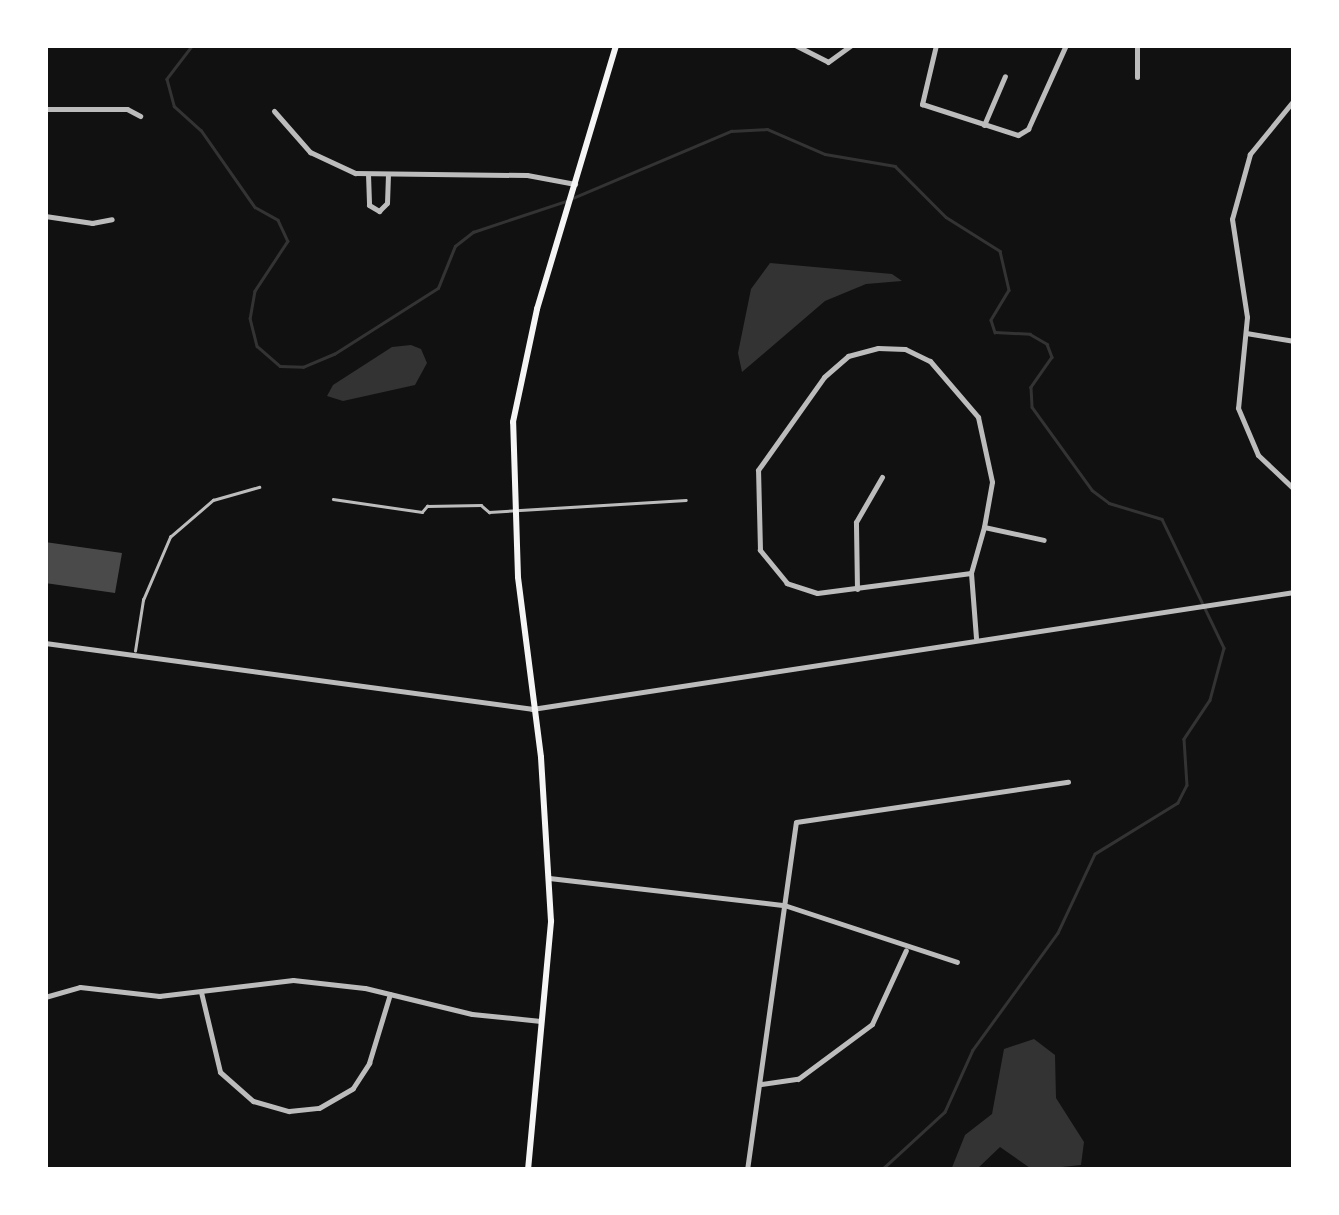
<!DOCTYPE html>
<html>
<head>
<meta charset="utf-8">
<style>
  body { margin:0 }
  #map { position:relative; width:1339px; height:1215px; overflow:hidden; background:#111; font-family:"Varela Round",sans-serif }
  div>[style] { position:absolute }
  .water>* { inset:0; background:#333 }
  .stream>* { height:2.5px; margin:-1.25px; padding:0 1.25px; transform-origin:1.25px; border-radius:1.25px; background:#333 }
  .building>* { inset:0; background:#4a4a4a }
  .service>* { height:2.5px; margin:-1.25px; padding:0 1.25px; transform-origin:1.25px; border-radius:1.25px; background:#bcbcbc }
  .minor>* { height:5px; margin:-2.5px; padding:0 2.5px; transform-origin:2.5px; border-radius:2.5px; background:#bcbcbc }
  .tertiary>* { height:5px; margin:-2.5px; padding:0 2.5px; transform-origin:2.5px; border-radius:2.5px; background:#bcbcbc }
  .secondary>* { height:6px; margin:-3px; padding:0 3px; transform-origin:3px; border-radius:3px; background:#f5f5f5 }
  span { translate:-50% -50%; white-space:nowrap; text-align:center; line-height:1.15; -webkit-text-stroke:10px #fff; paint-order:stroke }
  .frame { position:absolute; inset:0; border:48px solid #fff; pointer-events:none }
</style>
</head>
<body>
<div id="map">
  <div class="water">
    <i style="clip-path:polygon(770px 263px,892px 274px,902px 281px,866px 284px,825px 301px,742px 372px,738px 353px,751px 289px)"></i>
    <i style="clip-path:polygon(411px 345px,421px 349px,427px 363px,415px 385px,343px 401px,327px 396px,333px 385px,392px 347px)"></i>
    <i style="clip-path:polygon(1034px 1039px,1055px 1055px,1056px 1098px,1084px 1142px,1081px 1165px,1033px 1170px,1000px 1147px,976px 1170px,951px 1170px,965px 1135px,992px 1114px,1004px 1049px)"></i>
  </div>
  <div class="stream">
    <i style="left:193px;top:45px;width:43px;rotate:127.4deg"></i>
    <i style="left:167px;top:79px;width:28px;rotate:75deg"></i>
    <i style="left:174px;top:106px;width:36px;rotate:42deg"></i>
    <i style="left:201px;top:130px;width:94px;rotate:55deg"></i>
    <i style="left:255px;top:207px;width:26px;rotate:29deg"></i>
    <i style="left:278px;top:220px;width:23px;rotate:65deg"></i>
    <i style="left:288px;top:241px;width:60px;rotate:123.4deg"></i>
    <i style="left:255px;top:291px;width:27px;rotate:100deg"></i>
    <i style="left:250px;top:318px;width:29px;rotate:76deg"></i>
    <i style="left:257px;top:346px;width:30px;rotate:41deg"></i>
    <i style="left:280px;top:366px;width:23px;rotate:2deg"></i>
    <i style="left:303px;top:367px;width:34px;rotate:-23deg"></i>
    <i style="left:334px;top:354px;width:123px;rotate:-32.4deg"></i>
    <i style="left:438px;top:288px;width:45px;rotate:-68deg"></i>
    <i style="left:455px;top:246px;width:23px;rotate:-38deg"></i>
    <i style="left:473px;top:232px;width:98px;rotate:-18.4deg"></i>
    <i style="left:573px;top:198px;width:172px;rotate:-23deg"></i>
    <i style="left:731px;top:131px;width:36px;rotate:-3deg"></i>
    <i style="left:767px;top:129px;width:63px;rotate:23.3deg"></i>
    <i style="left:825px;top:154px;width:71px;rotate:9.7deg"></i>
    <i style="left:895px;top:166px;width:72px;rotate:45deg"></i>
    <i style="left:946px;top:217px;width:64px;rotate:32.2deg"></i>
    <i style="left:1000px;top:251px;width:40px;rotate:77deg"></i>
    <i style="left:1009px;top:290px;width:35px;rotate:121deg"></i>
    <i style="left:991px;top:320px;width:13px;rotate:72deg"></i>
    <i style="left:995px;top:332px;width:35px;rotate:3deg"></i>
    <i style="left:1030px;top:334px;width:20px;rotate:30deg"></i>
    <i style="left:1047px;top:344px;width:14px;rotate:69deg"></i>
    <i style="left:1052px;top:357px;width:37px;rotate:125deg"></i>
    <i style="left:1031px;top:387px;width:20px;rotate:87deg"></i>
    <i style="left:1032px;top:407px;width:102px;rotate:54.1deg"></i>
    <i style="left:1092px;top:490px;width:21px;rotate:37deg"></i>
    <i style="left:1109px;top:503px;width:55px;rotate:16.8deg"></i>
    <i style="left:1162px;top:519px;width:143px;rotate:64.3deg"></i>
    <i style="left:1224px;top:648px;width:54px;rotate:105.1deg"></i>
    <i style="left:1210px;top:700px;width:47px;rotate:123.7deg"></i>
    <i style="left:1184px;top:739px;width:46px;rotate:86.3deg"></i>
    <i style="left:1187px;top:785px;width:20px;rotate:117deg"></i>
    <i style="left:1178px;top:803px;width:97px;rotate:148.4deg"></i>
    <i style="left:1095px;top:854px;width:87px;rotate:115.1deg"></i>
    <i style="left:1058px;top:933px;width:145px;rotate:126deg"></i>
    <i style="left:973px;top:1050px;width:68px;rotate:114.3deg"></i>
    <i style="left:945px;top:1112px;width:86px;rotate:137.4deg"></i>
  </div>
  <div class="building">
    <i style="clip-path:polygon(45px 542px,122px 553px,115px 593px,45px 583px)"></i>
  </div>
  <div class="service">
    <i style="left:333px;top:499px;width:90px;rotate:8.3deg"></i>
    <i style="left:422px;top:512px;width:8px;rotate:-50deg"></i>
    <i style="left:427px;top:506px;width:54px;rotate:-1.1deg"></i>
    <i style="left:481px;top:505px;width:11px;rotate:41deg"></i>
    <i style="left:489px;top:512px;width:197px;rotate:-3.5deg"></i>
    <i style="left:135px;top:651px;width:52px;rotate:-81.1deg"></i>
    <i style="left:143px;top:600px;width:69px;rotate:-66.8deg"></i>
    <i style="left:170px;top:537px;width:57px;rotate:-40.7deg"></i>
    <i style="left:213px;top:500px;width:48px;rotate:-15.8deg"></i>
  </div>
  <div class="minor">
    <i style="left:795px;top:45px;width:37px;rotate:27deg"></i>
    <i style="left:828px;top:62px;width:29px;rotate:-36deg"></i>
    <i style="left:936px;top:45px;width:61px;rotate:103.3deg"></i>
    <i style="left:922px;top:104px;width:101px;rotate:17.9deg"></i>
    <i style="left:1018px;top:135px;width:12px;rotate:-31deg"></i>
    <i style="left:1028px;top:129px;width:92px;rotate:-65.7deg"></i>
    <i style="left:1137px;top:45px;width:32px;rotate:90deg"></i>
    <i style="left:1294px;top:100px;width:70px;rotate:129.2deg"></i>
    <i style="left:1250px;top:154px;width:67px;rotate:105.5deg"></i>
    <i style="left:1232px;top:219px;width:99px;rotate:81.3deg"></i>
    <i style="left:1247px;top:317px;width:91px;rotate:95.6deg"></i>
    <i style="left:1238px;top:408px;width:51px;rotate:66.9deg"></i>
    <i style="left:1258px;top:455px;width:50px;rotate:43.4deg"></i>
    <i style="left:45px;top:109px;width:82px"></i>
    <i style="left:127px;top:109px;width:15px;rotate:28deg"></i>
    <i style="left:274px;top:111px;width:55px;rotate:48.7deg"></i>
    <i style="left:310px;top:152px;width:50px;rotate:25deg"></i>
    <i style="left:355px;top:173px;width:172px;rotate:0.7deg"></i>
    <i style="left:527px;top:175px;width:49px;rotate:10.6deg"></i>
    <i style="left:984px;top:125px;width:53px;rotate:-66.8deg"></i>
    <i style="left:368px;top:174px;width:31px;rotate:88deg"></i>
    <i style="left:369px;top:205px;width:12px;rotate:31deg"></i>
    <i style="left:379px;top:211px;width:11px;rotate:-45deg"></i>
    <i style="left:387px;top:203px;width:29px;rotate:-88deg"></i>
    <i style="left:45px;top:216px;width:48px;rotate:8.5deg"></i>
    <i style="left:92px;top:223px;width:20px;rotate:-11deg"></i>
    <i style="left:1246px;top:333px;width:49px;rotate:9.5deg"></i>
    <i style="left:878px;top:348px;width:27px;rotate:2deg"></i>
    <i style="left:905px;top:349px;width:28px;rotate:26deg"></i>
    <i style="left:930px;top:361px;width:74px;rotate:49.4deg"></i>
    <i style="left:978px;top:417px;width:66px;rotate:77.8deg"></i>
    <i style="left:992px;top:482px;width:46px;rotate:100.1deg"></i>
    <i style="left:984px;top:527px;width:48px;rotate:105.8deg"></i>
    <i style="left:971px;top:573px;width:155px;rotate:172.6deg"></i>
    <i style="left:817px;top:593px;width:32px;rotate:-162deg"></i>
    <i style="left:787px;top:583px;width:43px;rotate:-129.3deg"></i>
    <i style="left:760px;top:550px;width:80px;rotate:-91.4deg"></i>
    <i style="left:758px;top:470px;width:114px;rotate:-54.6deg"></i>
    <i style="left:824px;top:377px;width:32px;rotate:-41deg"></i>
    <i style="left:848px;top:356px;width:31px;rotate:-15deg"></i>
    <i style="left:984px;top:527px;width:61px;rotate:12.2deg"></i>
    <i style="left:971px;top:573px;width:65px;rotate:85.6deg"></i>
    <i style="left:857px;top:589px;width:67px;rotate:-90.9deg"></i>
    <i style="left:856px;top:522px;width:52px;rotate:-60deg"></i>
    <i style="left:549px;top:878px;width:237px;rotate:6.6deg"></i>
    <i style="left:784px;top:905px;width:182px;rotate:18.2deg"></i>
    <i style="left:201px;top:992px;width:82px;rotate:76.6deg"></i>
    <i style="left:220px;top:1072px;width:44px;rotate:41.3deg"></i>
    <i style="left:253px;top:1101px;width:37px;rotate:16deg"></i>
    <i style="left:289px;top:1111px;width:30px;rotate:-6deg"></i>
    <i style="left:319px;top:1108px;width:39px;rotate:-30deg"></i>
    <i style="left:353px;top:1088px;width:30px;rotate:-57deg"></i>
    <i style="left:369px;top:1063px;width:72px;rotate:-73.1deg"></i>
    <i style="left:45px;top:997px;width:36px;rotate:-16deg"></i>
    <i style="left:80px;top:987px;width:80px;rotate:6.5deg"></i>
    <i style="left:159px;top:996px;width:135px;rotate:-6.8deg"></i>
    <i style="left:293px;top:980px;width:72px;rotate:6.3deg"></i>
    <i style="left:365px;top:988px;width:110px;rotate:13.7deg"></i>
    <i style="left:472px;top:1014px;width:69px;rotate:5.8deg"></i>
    <i style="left:761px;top:1084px;width:37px;rotate:-8deg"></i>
    <i style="left:798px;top:1079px;width:92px;rotate:-36.6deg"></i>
    <i style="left:872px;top:1024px;width:81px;rotate:-65.3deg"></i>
    <i style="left:747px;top:1170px;width:351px;rotate:-82deg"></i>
    <i style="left:796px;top:822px;width:275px;rotate:-8.4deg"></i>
  </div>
  <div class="tertiary">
    <i style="left:45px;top:643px;width:491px;rotate:7.7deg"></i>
    <i style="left:532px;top:709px;width:771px;rotate:-8.73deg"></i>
  </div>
  <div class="secondary">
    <i style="left:528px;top:1170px;width:250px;rotate:-84.7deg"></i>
    <i style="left:551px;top:921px;width:164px;rotate:-93.5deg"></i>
    <i style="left:541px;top:757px;width:181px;rotate:-97.3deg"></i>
    <i style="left:518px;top:577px;width:155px;rotate:-91.8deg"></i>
    <i style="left:513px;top:422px;width:116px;rotate:-78deg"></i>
    <i style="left:537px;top:309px;width:276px;rotate:-73.3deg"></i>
  </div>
  <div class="frame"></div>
</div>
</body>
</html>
